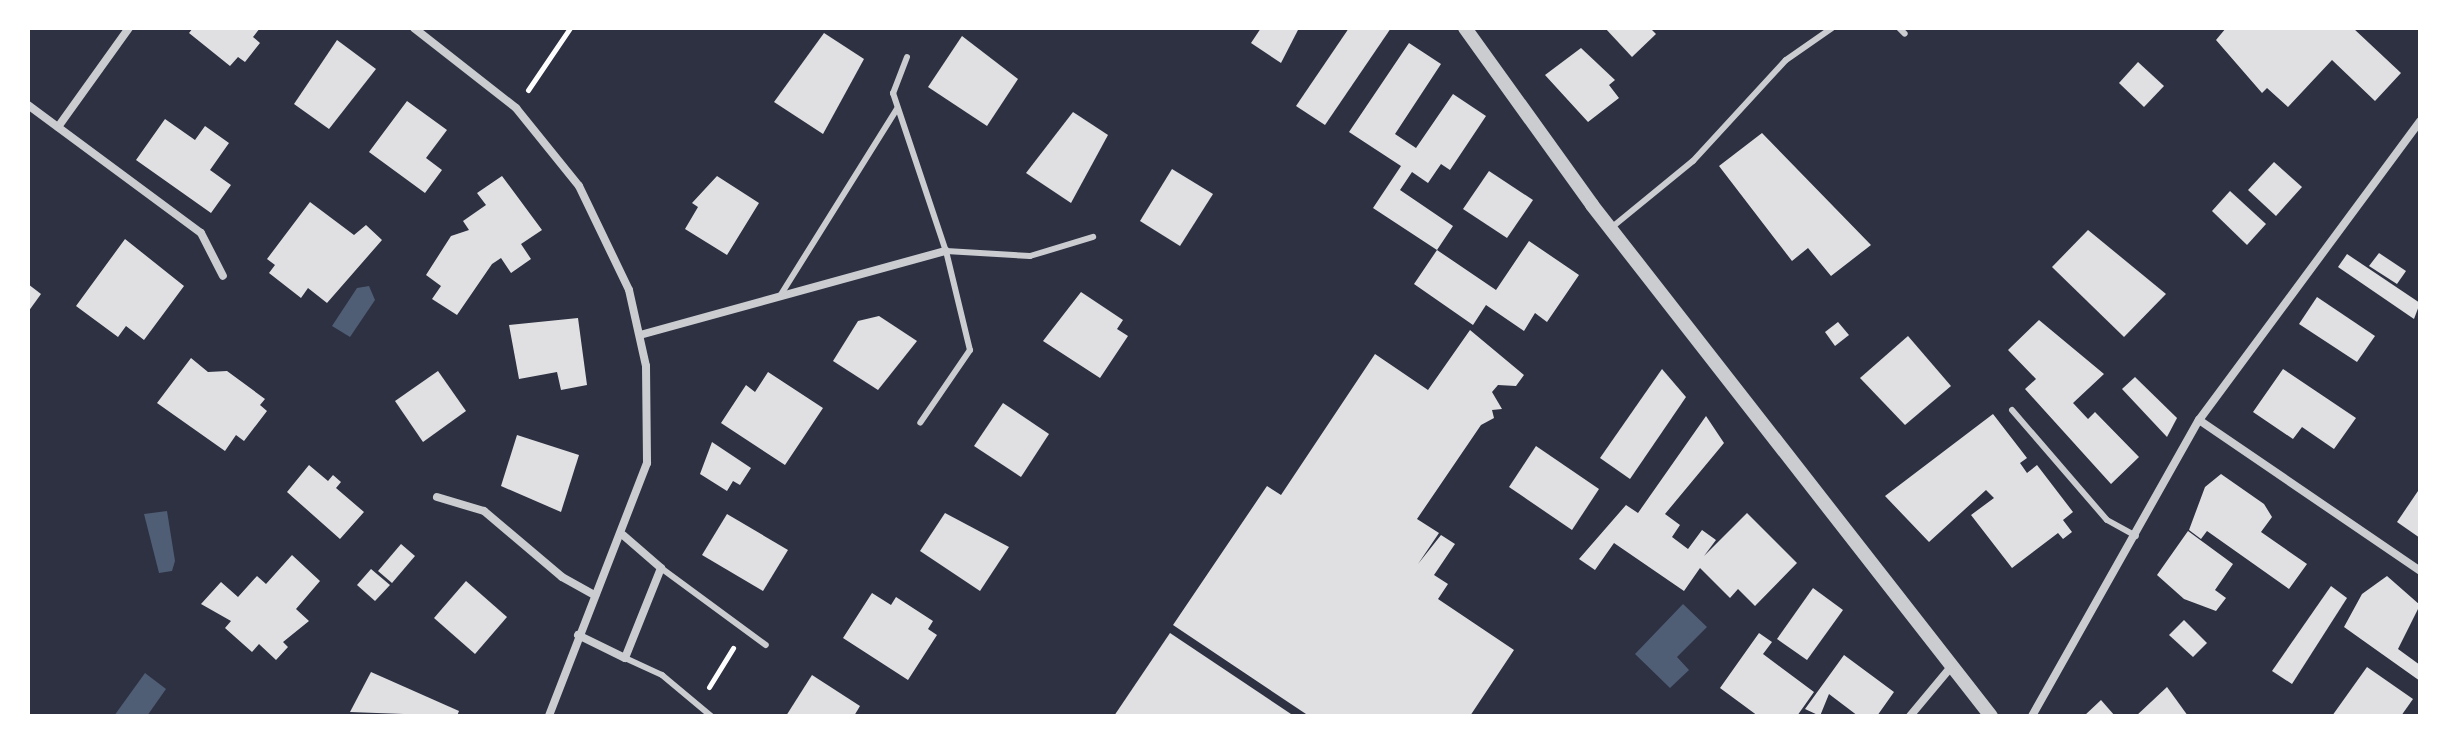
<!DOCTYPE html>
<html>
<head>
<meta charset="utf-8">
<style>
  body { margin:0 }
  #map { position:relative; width:2448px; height:744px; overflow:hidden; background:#2d3142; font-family:Literata,serif }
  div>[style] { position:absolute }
  .water>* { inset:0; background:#4f5d75 }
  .building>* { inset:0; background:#e0e0e3 }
  .path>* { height:5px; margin:-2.5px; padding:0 2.5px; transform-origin:2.5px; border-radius:2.5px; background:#fff }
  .service>* { height:6px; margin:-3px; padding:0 3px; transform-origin:3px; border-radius:3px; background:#caccd0 }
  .minor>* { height:8px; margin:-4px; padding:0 4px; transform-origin:4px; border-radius:4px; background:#caccd0 }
  .tertiary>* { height:14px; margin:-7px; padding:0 7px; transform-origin:7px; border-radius:7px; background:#caccd0 }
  span { translate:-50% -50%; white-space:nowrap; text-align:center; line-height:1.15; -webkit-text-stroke:8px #fff; paint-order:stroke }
  .frame { position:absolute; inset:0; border:30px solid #fff; pointer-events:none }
</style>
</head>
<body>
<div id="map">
  <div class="water">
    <i style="clip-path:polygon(357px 288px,369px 286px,375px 300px,350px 337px,332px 326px)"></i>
    <i style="clip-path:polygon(167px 511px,175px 561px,172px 571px,159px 573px,144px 514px)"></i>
    <i style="clip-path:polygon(1683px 604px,1707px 627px,1677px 657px,1689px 670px,1670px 688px,1635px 654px)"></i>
    <i style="clip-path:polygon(145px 673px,166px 689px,147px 716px,114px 716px)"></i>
  </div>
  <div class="building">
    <i style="clip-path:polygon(193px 28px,260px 28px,253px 37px,260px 43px,245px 62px,238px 57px,230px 66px,189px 33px)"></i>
    <i style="clip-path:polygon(1261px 28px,1299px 28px,1281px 63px,1251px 43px)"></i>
    <i style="clip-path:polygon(1349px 28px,1391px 28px,1325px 125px,1296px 106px)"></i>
    <i style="clip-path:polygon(1605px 28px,1650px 28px,1656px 34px,1632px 57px)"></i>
    <i style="clip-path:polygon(2226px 28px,2353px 28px,2401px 73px,2375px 101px,2332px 60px,2288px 107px,2267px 88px,2262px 93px,2216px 40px)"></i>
    <i style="clip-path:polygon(824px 33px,864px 59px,823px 134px,774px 102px)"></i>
    <i style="clip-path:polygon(962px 36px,1018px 79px,987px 126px,928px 87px)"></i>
    <i style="clip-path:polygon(337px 40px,376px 69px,329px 129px,294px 104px)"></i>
    <i style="clip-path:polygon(1409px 43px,1441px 64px,1395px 134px,1416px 148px,1453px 94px,1486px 116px,1450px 170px,1441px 164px,1428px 183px,1412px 172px,1400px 190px,1453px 226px,1437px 250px,1373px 208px,1401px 166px,1349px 132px)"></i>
    <i style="clip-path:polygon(1581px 48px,1615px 80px,1609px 85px,1619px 98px,1588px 122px,1545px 75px)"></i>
    <i style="clip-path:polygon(2138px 62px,2164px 86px,2144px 107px,2119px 83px)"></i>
    <i style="clip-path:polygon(407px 101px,447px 130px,426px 158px,442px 170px,425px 193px,369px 152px)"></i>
    <i style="clip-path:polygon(1073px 112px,1108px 135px,1071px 203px,1026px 173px)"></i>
    <i style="clip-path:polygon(165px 119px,195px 140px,205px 126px,229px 143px,210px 170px,231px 185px,211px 213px,136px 160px)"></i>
    <i style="clip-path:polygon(1762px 133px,1871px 245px,1831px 276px,1808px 248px,1792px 261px,1719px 166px)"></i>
    <i style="clip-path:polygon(2274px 162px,2302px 187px,2276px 216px,2248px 190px)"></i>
    <i style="clip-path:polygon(1172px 169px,1213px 194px,1180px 246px,1140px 221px)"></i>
    <i style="clip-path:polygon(1489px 171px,1533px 200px,1507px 238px,1463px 209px)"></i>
    <i style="clip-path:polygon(502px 176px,542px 230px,521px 244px,531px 259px,511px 273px,501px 258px,492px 264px,457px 315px,432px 299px,441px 286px,426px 275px,451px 236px,469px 230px,463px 221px,486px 205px,477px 193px)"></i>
    <i style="clip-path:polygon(717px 176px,759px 203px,727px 255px,685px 229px,698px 207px,692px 203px)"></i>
    <i style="clip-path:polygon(2230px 191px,2266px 224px,2247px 245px,2212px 211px)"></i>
    <i style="clip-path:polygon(310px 202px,354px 235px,366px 225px,382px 240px,327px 303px,308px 288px,301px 298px,269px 273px,275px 265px,267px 259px)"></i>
    <i style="clip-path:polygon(2088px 230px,2166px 294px,2124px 337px,2052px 267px)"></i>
    <i style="clip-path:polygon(125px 239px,184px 286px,144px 340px,126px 326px,118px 337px,76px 306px)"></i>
    <i style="clip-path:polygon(1529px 241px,1579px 275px,1547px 322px,1535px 313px,1524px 331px,1486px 305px,1473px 325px,1414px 284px,1437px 250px,1496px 290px)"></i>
    <i style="clip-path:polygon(2379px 253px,2406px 271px,2397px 284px,2369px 266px)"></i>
    <i style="clip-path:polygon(2347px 254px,2420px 303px,2414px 319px,2338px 267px)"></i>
    <i style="clip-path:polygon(28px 284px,41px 294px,28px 312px)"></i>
    <i style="clip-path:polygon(1081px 292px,1123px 320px,1117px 329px,1128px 336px,1100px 378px,1043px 341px)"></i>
    <i style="clip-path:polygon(2317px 297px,2375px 336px,2357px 362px,2299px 324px)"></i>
    <i style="clip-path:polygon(879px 316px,917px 341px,878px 390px,833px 361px,858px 321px)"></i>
    <i style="clip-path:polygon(578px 318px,587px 385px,561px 390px,557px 372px,519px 379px,509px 325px)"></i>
    <i style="clip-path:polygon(2039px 320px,2104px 374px,2073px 403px,2088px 419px,2095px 412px,2139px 457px,2111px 484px,2025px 389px,2036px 379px,2008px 350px)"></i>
    <i style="clip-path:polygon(1838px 322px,1849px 335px,1835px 346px,1825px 332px)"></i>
    <i style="clip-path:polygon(1470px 330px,1524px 375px,1516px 386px,1498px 385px,1492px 392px,1502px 409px,1492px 410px,1494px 418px,1481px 425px,1417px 519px,1439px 533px,1418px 564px,1441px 535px,1455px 544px,1434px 575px,1448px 584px,1438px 599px,1514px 650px,1470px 716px,1309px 716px,1173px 625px,1267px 486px,1281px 495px,1375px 354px,1428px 390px)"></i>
    <i style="clip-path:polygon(1908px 336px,1951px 386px,1905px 425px,1860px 378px)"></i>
    <i style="clip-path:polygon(191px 358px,208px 372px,227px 371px,265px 399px,260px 405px,267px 411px,244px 441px,236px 435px,225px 451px,157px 403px)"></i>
    <i style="clip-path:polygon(1662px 369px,1686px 397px,1630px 479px,1600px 458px)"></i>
    <i style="clip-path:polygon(2283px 369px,2356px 418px,2334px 449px,2302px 427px,2293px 439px,2253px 412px)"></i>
    <i style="clip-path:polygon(438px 371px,466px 411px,423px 442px,395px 401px)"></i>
    <i style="clip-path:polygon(768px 372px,823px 408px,785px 465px,721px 423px,746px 385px,755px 392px)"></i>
    <i style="clip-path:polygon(2135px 377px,2177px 418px,2167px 437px,2122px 389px)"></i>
    <i style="clip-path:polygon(1003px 403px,1049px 434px,1021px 477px,974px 446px)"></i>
    <i style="clip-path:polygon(1993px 414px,2027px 458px,2020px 463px,2027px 473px,2037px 465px,2073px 512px,2063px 520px,2072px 532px,2063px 539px,2058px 533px,2012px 568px,1971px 515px,1994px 498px,1986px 490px,1929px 542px,1885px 496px)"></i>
    <i style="clip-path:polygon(1706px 416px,1724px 443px,1665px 514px,1680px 525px,1672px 537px,1688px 549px,1702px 530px,1716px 540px,1704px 556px,1747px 513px,1797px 563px,1755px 606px,1738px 589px,1730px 598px,1700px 568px,1684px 591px,1614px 543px,1595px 570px,1579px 559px,1626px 505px,1638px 513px)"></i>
    <i style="clip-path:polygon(517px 435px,579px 455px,561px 512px,501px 486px)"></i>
    <i style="clip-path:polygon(712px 442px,751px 468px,740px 485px,733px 481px,727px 491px,700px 474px)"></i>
    <i style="clip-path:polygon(1536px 446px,1599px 489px,1572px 530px,1509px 487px)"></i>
    <i style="clip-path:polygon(309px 465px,328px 481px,333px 475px,341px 482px,336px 488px,364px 512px,340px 539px,287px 492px)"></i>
    <i style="clip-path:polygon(2221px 474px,2264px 504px,2272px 517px,2261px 532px,2307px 564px,2289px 589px,2207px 531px,2201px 539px,2189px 530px,2205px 487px)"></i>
    <i style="clip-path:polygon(2420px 488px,2420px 538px,2397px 522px)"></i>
    <i style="clip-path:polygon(945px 513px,1009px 547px,980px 591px,920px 551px)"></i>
    <i style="clip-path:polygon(727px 514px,788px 550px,763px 591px,702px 555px)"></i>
    <i style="clip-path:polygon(2188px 531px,2233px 564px,2215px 590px,2226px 598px,2216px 611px,2184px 599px,2157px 575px)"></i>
    <i style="clip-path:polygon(401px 544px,415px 556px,392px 583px,378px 571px)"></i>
    <i style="clip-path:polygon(292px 555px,320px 581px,296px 609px,309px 621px,283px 642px,288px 647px,276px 660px,259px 644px,252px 652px,225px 628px,231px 621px,201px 604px,221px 582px,238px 597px,257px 576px,266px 584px)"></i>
    <i style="clip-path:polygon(371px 569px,390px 585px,375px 601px,357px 585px)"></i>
    <i style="clip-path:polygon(2387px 576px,2420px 605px,2398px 649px,2420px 665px,2420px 681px,2344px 627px,2362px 594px)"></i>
    <i style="clip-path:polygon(466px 581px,507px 617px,475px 654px,434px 618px)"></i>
    <i style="clip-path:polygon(2331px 586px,2347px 598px,2292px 684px,2272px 671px)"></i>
    <i style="clip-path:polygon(1813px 588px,1843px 610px,1807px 660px,1777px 639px)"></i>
    <i style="clip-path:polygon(872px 593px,891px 605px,896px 597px,933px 621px,928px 629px,937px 635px,908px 680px,843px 638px)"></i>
    <i style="clip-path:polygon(2184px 620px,2207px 643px,2193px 657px,2169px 635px)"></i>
    <i style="clip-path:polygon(1170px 633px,1294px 716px,1114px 716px)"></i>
    <i style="clip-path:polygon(1759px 633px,1772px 642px,1763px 654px,1814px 692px,1797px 716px,1758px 716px,1720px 688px)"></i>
    <i style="clip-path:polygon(1844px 655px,1894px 692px,1877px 716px,1858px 716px,1829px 694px,1820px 716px,1805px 709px)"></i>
    <i style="clip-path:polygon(2367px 667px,2413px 699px,2401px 716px,2332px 716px)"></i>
    <i style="clip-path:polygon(371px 672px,459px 711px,457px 716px,350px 712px)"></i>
    <i style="clip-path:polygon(812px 675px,860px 706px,854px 716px,786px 716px)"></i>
    <i style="clip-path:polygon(2167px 687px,2188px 716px,2136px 716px)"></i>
    <i style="clip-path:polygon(2101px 700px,2115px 716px,2084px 716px)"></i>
  </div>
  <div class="path">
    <i style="left:528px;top:90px;width:75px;rotate:-55.9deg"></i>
    <i style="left:709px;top:687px;width:46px;rotate:-58.4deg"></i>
  </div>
  <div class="service">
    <i style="left:1899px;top:28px;width:8px;rotate:45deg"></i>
    <i style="left:907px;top:57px;width:39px;rotate:111deg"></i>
    <i style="left:893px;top:93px;width:167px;rotate:71.5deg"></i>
    <i style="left:946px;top:251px;width:102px;rotate:76.4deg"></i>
    <i style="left:970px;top:350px;width:88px;rotate:124.4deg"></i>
    <i style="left:1611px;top:228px;width:106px;rotate:-39.3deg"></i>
    <i style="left:1693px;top:161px;width:137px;rotate:-47.4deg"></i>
    <i style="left:1786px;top:60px;width:56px;rotate:-34.8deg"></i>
    <i style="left:946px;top:251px;width:84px;rotate:3.4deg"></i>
    <i style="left:1030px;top:256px;width:66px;rotate:-16.8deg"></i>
    <i style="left:780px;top:296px;width:221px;rotate:-58deg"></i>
    <i style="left:2012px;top:410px;width:145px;rotate:49.2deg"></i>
    <i style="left:2107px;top:520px;width:33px;rotate:29deg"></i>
    <i style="left:661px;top:568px;width:130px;rotate:36.3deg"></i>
    <i style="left:625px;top:658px;width:41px;rotate:24.7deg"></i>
    <i style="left:662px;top:675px;width:64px;rotate:39.9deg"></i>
  </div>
  <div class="minor">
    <i style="left:414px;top:28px;width:130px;rotate:38.1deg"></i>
    <i style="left:516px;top:108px;width:100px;rotate:51.1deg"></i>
    <i style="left:579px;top:186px;width:115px;rotate:64.3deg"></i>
    <i style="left:629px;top:290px;width:78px;rotate:77.4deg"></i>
    <i style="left:646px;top:366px;width:97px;rotate:89.4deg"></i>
    <i style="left:647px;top:463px;width:271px;rotate:111.2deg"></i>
    <i style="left:28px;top:105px;width:215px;rotate:36.5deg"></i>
    <i style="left:201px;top:233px;width:48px;rotate:62.9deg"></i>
    <i style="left:58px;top:127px;width:122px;rotate:-54.4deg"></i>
    <i style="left:640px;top:335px;width:317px;rotate:-15.4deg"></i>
    <i style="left:2199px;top:420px;width:268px;rotate:34.3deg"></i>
    <i style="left:437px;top:497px;width:49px;rotate:16.6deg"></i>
    <i style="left:484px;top:511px;width:102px;rotate:40.2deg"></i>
    <i style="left:562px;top:577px;width:38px;rotate:29deg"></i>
    <i style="left:578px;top:635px;width:52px;rotate:26.1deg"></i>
    <i style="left:625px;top:658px;width:97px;rotate:-68.2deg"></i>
    <i style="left:661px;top:568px;width:50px;rotate:-139deg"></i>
    <i style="left:1910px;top:716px;width:64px;rotate:-50.1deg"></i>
    <i style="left:2032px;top:716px;width:340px;rotate:-60.6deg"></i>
    <i style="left:2199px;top:420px;width:372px;rotate:-53.5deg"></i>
  </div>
  <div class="tertiary">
    <i style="left:1465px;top:28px;width:218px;rotate:54.3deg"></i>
    <i style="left:1592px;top:205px;width:648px;rotate:52.02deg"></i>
  </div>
  <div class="frame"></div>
</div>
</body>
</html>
